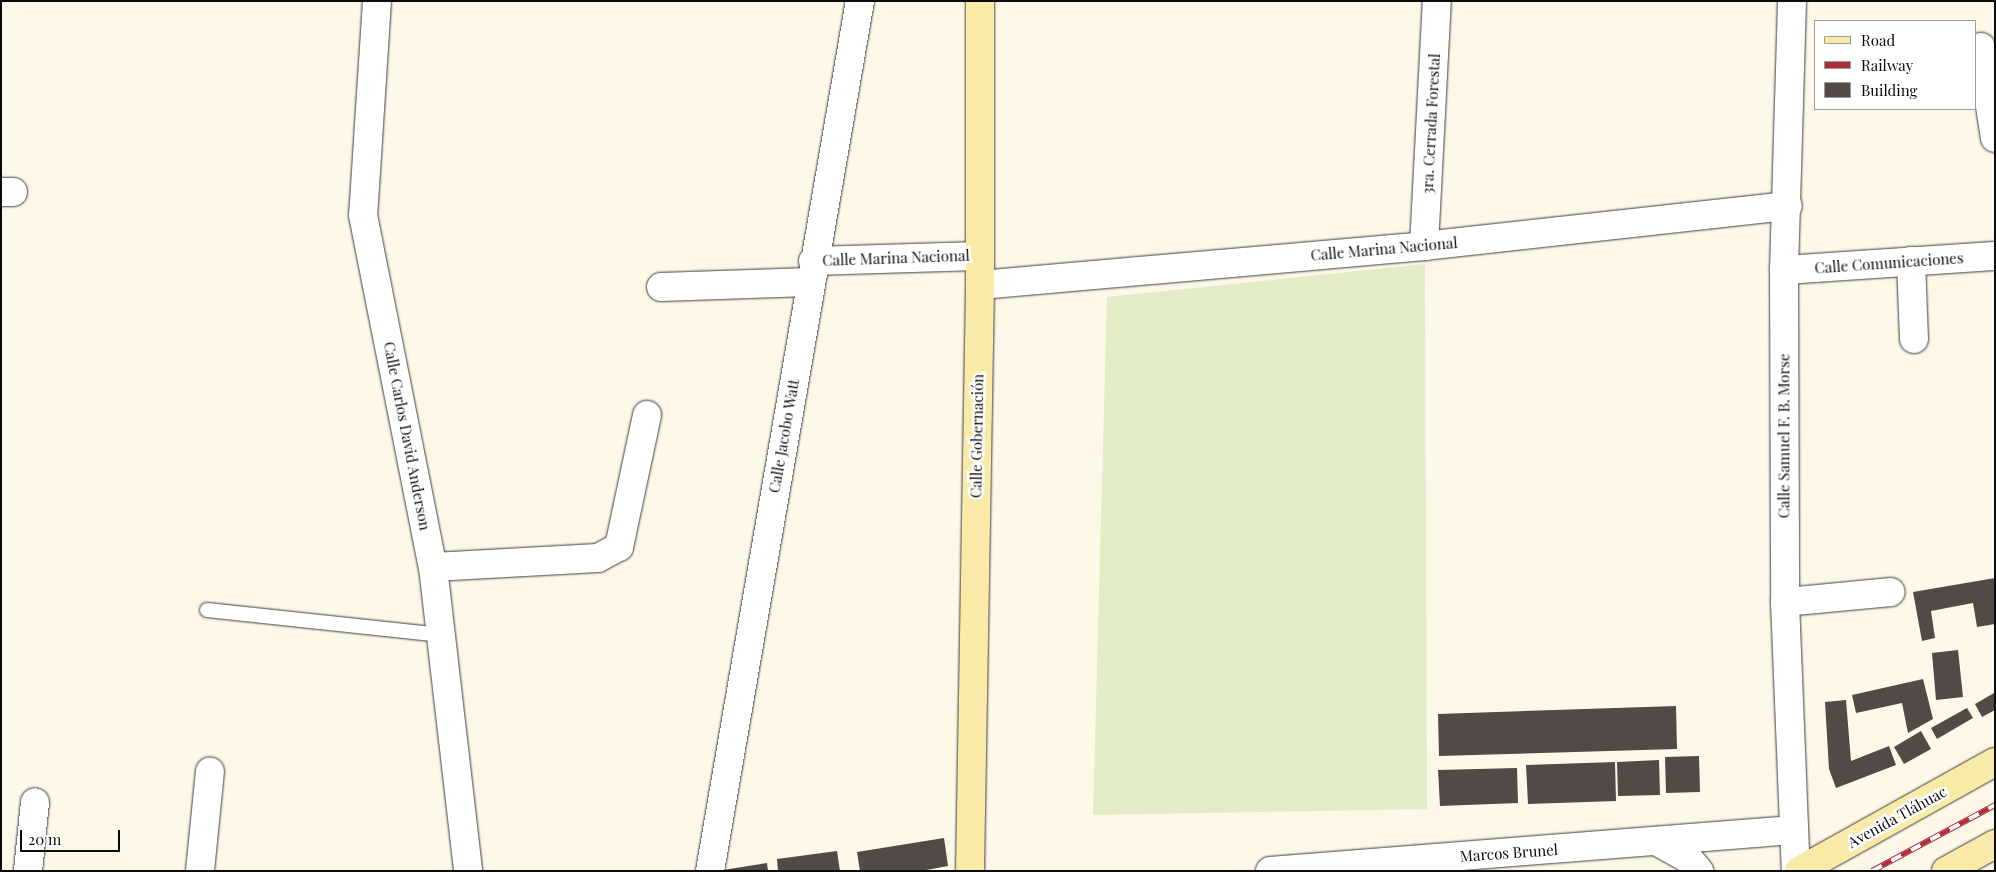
<!DOCTYPE html>
<html>
<head>
<meta charset="utf-8">
<style>
  body { margin:0 }
  #map { position:relative; width:1996px; height:872px; overflow:hidden; background:#fdf8e8; font-family:"Playfair Display",serif }
  div>[style] { position:absolute }
  .pitch>* { inset:0; background:#e2ecc7 }
  .building>* { inset:0; background:#524a47 }
  .roads { filter:drop-shadow(0 0 1px #3d3d3d) drop-shadow(0 0 1px #3d3d3d) }
  .lane>* { height:14px; margin:-7px; padding:0 7px; transform-origin:7px; border-radius:7px; background:#fff }
  .street>* { height:28px; margin:-14px; padding:0 14px; transform-origin:14px; border-radius:14px; background:#fff }
  .secondary>* { height:28px; margin:-14px; padding:0 14px; transform-origin:14px; border-radius:14px; background:#f9eaa8 }
  .rail>* { height:5.5px; margin-top:-2.75px; transform-origin:0; background:repeating-linear-gradient(90deg,#fff 0 11px,#af2d3d 0 22px); box-sizing:border-box; border-block:1px solid #af2d3d }
  span { translate:-50% -50%; white-space:nowrap; text-align:center; line-height:1.15; -webkit-text-stroke:5px #fff; paint-order:stroke }
  .street-label { font-size:15px; color:#0a0a0a }
  .frame { position:absolute; inset:0; border:2px solid #0a0a0a; pointer-events:none }
  .legend { position:absolute; left:1814px; top:20px; width:162px; height:90px; box-sizing:border-box; background:#fff; border:1px solid #9d9d9d; margin:0; padding:6px 9px; list-style:none; font-size:15px; color:#0a0a0a }
  .legend li { display:flex; align-items:center; gap:10px; height:25px }
  .legend b { width:25px; border:1px solid #9d9d9d }
  .scale { position:absolute; left:20px; top:830px; width:100px; height:22px; box-sizing:border-box; border:2px solid #0a0a0a; border-top:0; padding-left:6px; font-size:15px; line-height:18px; white-space:nowrap; color:#0a0a0a; -webkit-text-stroke:4px #fff; paint-order:stroke }
</style>
</head>
<body>
<div id="map">
  <div class="pitch">
    <i style="clip-path:polygon(1425px 264px,1427px 809px,1093px 815px,1107px 297px)"></i>
  </div>
  <div class="building">
    <i style="clip-path:polygon(1995px 578px,1995px 624px,1977px 627px,1973px 603px,1931px 611px,1935px 638px,1922px 641px,1913px 592px)"></i>
    <i style="clip-path:polygon(1958px 650px,1963px 697px,1936px 700px,1932px 653px)"></i>
    <i style="clip-path:polygon(1923px 679px,1933px 719px,1908px 733px,1902px 703px,1856px 713px,1852px 695px)"></i>
    <i style="clip-path:polygon(1994px 693px,1995px 710px,1982px 717px,1975px 704px)"></i>
    <i style="clip-path:polygon(1846px 700px,1851px 761px,1889px 746px,1896px 765px,1836px 788px,1829px 769px,1825px 702px)"></i>
    <i style="clip-path:polygon(1676px 706px,1677px 749px,1439px 756px,1438px 714px)"></i>
    <i style="clip-path:polygon(1967px 708px,1973px 718px,1937px 739px,1931px 728px)"></i>
    <i style="clip-path:polygon(1921px 731px,1931px 749px,1904px 764px,1894px 747px)"></i>
    <i style="clip-path:polygon(1699px 756px,1700px 792px,1666px 793px,1665px 757px)"></i>
    <i style="clip-path:polygon(1659px 760px,1660px 795px,1618px 796px,1617px 762px)"></i>
    <i style="clip-path:polygon(1615px 762px,1616px 801px,1528px 804px,1526px 765px)"></i>
    <i style="clip-path:polygon(1517px 768px,1518px 803px,1440px 806px,1438px 770px)"></i>
    <i style="clip-path:polygon(944px 838px,948px 866px,921px 871px,860px 871px,857px 852px)"></i>
    <i style="clip-path:polygon(837px 851px,840px 871px,778px 871px,777px 859px)"></i>
    <i style="clip-path:polygon(767px 863px,768px 871px,724px 871px,723px 870px)"></i>
  </div>
  <div class="roads">
    <div class="lane">
      <i style="left:207px;top:610px;width:236px;rotate:6.1deg"></i>
    </div>
    <div class="street">
      <i style="left:377px;top:1px;width:214px;rotate:93.7deg"></i>
      <i style="left:363px;top:215px;width:359px;rotate:78.8deg"></i>
      <i style="left:433px;top:567px;width:306px;rotate:83.4deg"></i>
      <i style="left:1792px;top:1px;width:269px;rotate:91.7deg"></i>
      <i style="left:1784px;top:270px;width:332px;rotate:89.8deg"></i>
      <i style="left:1785px;top:602px;width:269px;rotate:87.7deg"></i>
      <i style="left:1981px;top:47px;width:92px;rotate:81.3deg"></i>
      <i style="left:1px;top:192px;width:12px"></i>
      <i style="left:1424px;top:246px;width:245px;rotate:-87deg"></i>
      <i style="left:813px;top:261px;width:166px;rotate:-1.7deg"></i>
      <i style="left:1911px;top:261px;width:78px;rotate:87.8deg"></i>
      <i style="left:1784px;top:270px;width:211px;rotate:-3.8deg"></i>
      <i style="left:980px;top:285px;width:446px;rotate:-5deg"></i>
      <i style="left:1424px;top:246px;width:366px;rotate:-6.3deg"></i>
      <i style="left:661px;top:287px;width:148px;rotate:-1.9deg"></i>
      <i style="left:433px;top:567px;width:165px;rotate:-3.1deg"></i>
      <i style="left:598px;top:558px;width:24px;rotate:-28deg"></i>
      <i style="left:619px;top:547px;width:135px;rotate:-78deg"></i>
      <i style="left:1785px;top:602px;width:106px;rotate:-5.4deg"></i>
      <i style="left:1658px;top:842px;width:35px;rotate:29deg"></i>
      <i style="left:1689px;top:859px;width:16px;rotate:50deg"></i>
      <i style="left:28px;top:871px;width:69px;rotate:-84.2deg"></i>
      <i style="left:200px;top:871px;width:100px;rotate:-84.3deg"></i>
      <i style="left:710px;top:871px;width:883px;rotate:-80.22deg"></i>
      <i style="left:1270px;top:871px;width:525px;rotate:-4.48deg"></i>
    </div>
    <div class="secondary">
      <i style="left:970px;top:871px;width:586px;rotate:-89.02deg"></i>
      <i style="left:980px;top:285px;width:284px;rotate:-90deg"></i>
      <i style="left:1799px;top:871px;width:224px;rotate:-29.1deg"></i>
      <i style="left:1946px;top:871px;width:56px;rotate:-28.9deg"></i>
    </div>
  </div>
  <div class="rail">
    <i style="left:1872px;top:871px;width:140px;rotate:-28.2deg"></i>
  </div>
  <div class="street-label">
    <span style="left:1431px;top:124px;rotate:-87deg">3ra. Cerrada Forestal</span>
    <span style="left:1384px;top:249px;rotate:-5deg">Calle Marina Nacional</span>
    <span style="left:896px;top:258px;rotate:-2deg">Calle Marina Nacional</span>
    <span style="left:1889px;top:263px;rotate:-4deg">Calle Comunicaciones</span>
    <span style="left:407px;top:436px;rotate:79deg">Calle Carlos David Anderson</span>
    <span style="left:784px;top:436px;rotate:-80deg">Calle Jacobo Watt</span>
    <span style="left:977px;top:436px;rotate:-89deg">Calle Gobernación</span>
    <span style="left:1784px;top:436px;rotate:-90deg">Calle Samuel F. B. Morse</span>
    <span style="left:1897px;top:817px;rotate:-29deg">Avenida Tláhuac</span>
    <span style="left:1509px;top:853px;rotate:-4deg">Marcos Brunel</span>
  </div>
  <div class="frame"></div>
  <ul class="legend">
  <li><b style="height:6px;background:#f9eaa8"></b>Road</li>
  <li><b style="height:6px;background:#af2d3d"></b>Railway</li>
  <li><b style="height:14px;background:#524a47"></b>Building</li>
  </ul>
  <div class="scale">20 m</div>
</div>
</body>
</html>
